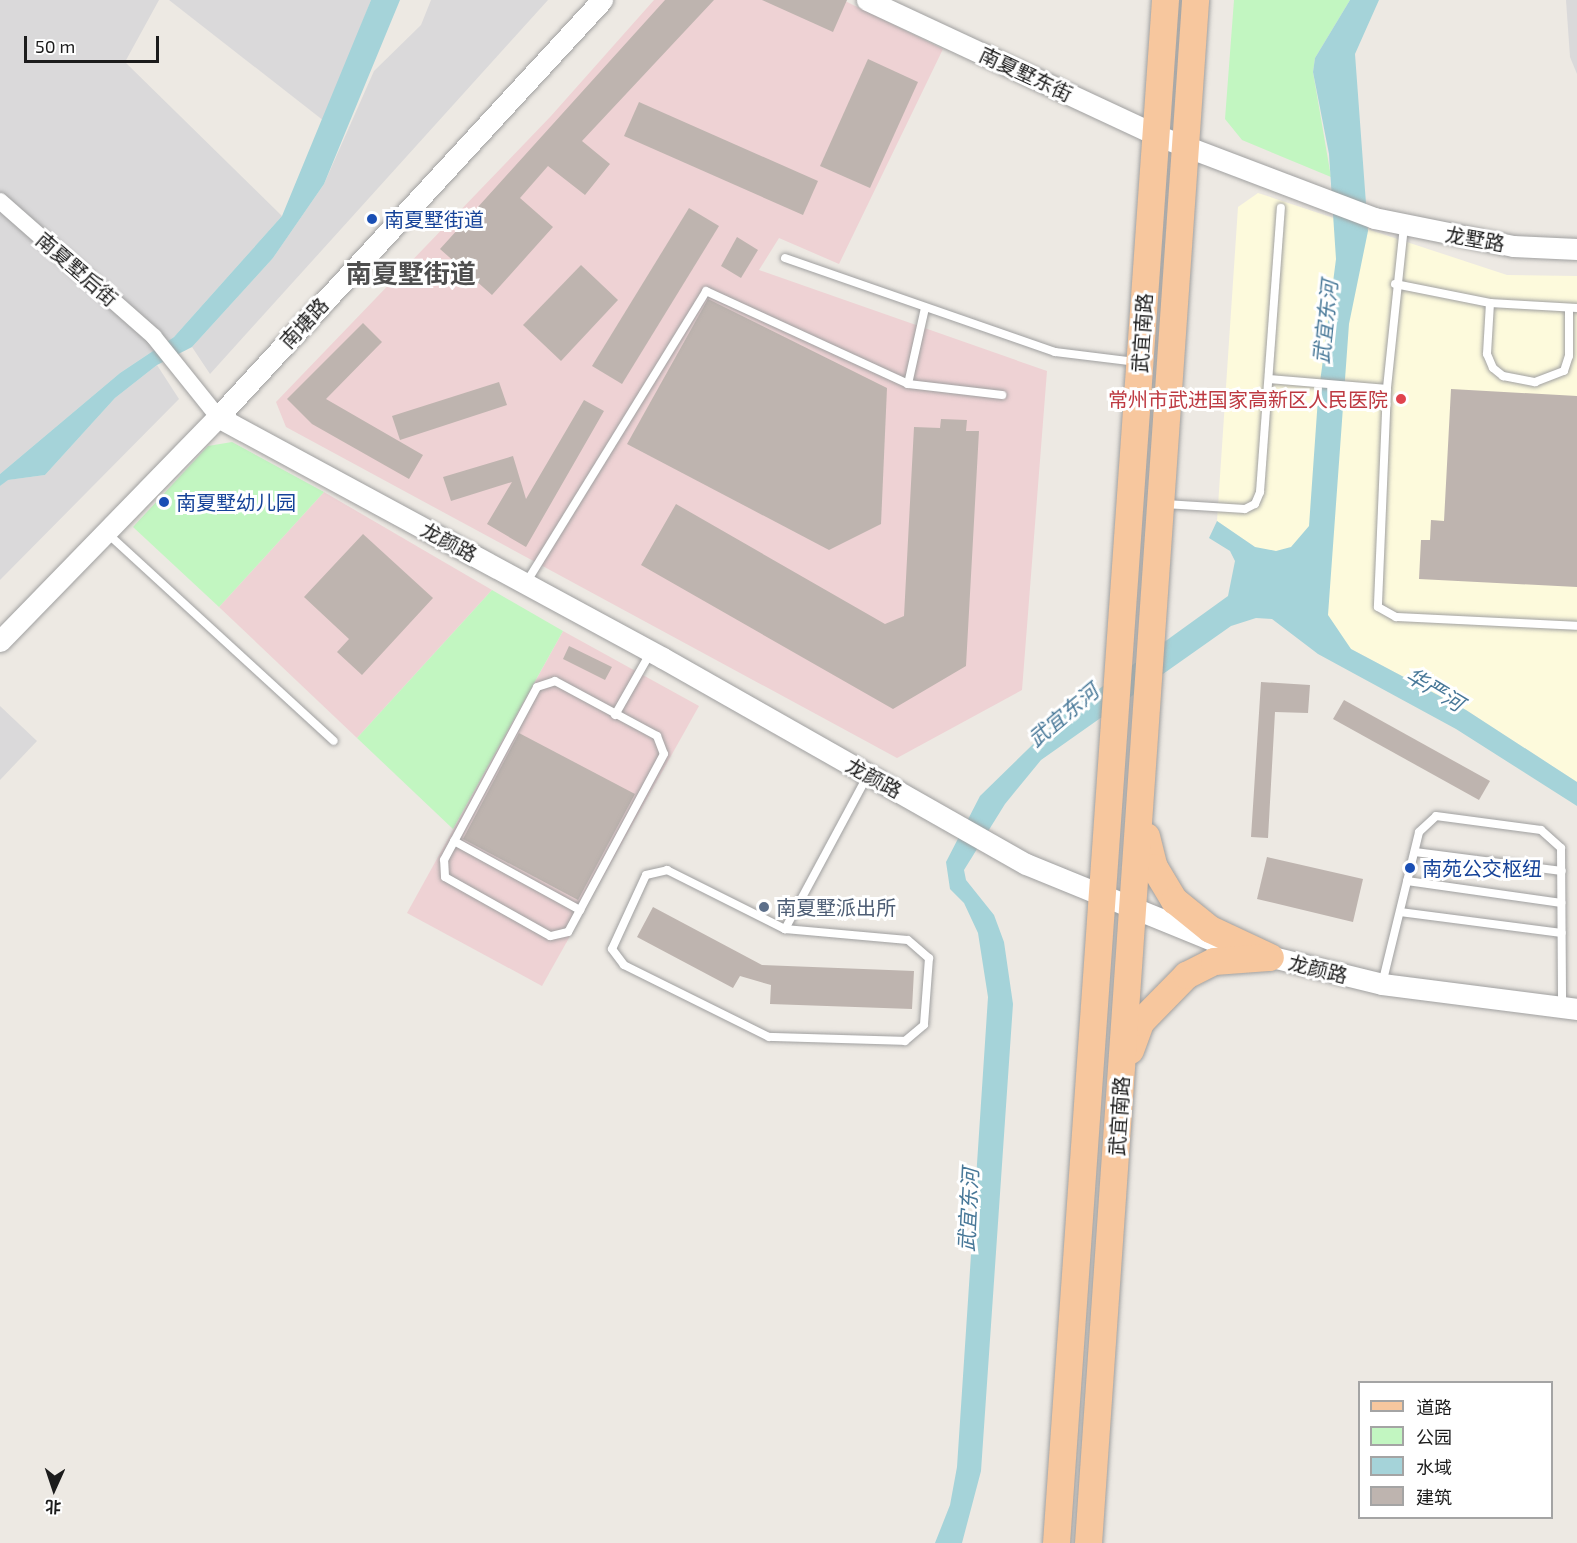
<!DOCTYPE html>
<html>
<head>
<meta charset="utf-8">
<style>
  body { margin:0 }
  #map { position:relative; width:1577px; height:1543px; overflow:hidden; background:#ede9e3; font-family:"Exo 2","Noto Sans SC",sans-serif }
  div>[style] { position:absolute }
  .residential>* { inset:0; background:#dad9da }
  .commercial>* { inset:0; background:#eed2d4 }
  .education>* { inset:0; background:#fdfadc }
  .park>* { inset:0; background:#c2f6c1 }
  .water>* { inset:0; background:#a5d3d9 }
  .building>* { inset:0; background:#beb4af }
  .roads { filter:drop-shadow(0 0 2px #a0a0a0) drop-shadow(0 0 2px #a0a0a0) }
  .service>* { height:8px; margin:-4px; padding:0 4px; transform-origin:4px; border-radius:4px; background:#fff }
  .minor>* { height:16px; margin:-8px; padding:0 8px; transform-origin:8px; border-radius:8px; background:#fff }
  .tertiary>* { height:21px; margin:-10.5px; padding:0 10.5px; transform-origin:10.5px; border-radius:10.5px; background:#fff }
  .primary>* { height:27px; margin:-13.5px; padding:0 13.5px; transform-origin:13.5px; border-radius:13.5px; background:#f7c79e }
  .dots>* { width:16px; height:16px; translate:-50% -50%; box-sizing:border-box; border:3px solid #fff; border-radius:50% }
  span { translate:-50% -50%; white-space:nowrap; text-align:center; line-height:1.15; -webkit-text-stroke:6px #fff; paint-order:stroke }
  .street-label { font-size:20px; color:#1c1c1c }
  .transit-label { font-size:20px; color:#164399 }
  .left { translate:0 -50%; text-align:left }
  .health-label { font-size:20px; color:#be3a42 }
  .right { translate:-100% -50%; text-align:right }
  .service-label { font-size:20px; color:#4e5e75 }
  .water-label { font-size:21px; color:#487898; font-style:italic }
  .district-label { font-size:26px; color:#4f4f4f; font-weight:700 }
  .legend { position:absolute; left:1358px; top:1381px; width:195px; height:138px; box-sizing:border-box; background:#fff; border:2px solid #a4a4a4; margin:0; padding:8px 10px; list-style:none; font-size:18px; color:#1c1c1c }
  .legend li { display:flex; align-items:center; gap:12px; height:30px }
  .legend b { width:30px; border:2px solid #a4a4a4 }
  .north { position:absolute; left:24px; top:1459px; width:60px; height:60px; -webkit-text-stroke:4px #fff; paint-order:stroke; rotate:183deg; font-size:16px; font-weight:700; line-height:24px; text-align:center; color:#1c1c1c }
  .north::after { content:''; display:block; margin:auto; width:21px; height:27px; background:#1c1c1c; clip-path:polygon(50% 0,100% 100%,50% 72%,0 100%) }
  .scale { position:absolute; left:24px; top:36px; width:135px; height:27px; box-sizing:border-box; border:3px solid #1c1c1c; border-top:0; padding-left:8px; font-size:18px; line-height:21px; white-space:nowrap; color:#1c1c1c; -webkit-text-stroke:4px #fff; paint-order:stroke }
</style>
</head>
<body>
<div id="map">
  <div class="residential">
    <i style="clip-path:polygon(0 0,159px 0,125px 62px,282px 216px,174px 337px,120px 373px,0 474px)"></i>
    <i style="clip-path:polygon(169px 0,371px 0,324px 121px)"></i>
    <i style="clip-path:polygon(431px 0,548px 0,210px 374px,192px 347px,273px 258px,324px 184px,374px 71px,421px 25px)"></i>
    <i style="clip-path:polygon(1566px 0,1577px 0,1577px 74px,1570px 57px)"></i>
    <i style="clip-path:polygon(157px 365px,179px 399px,0 580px,0 486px,7px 480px,45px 475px,115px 398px)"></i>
    <i style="clip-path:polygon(0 706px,37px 741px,0 780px)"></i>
  </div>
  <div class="commercial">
    <i style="clip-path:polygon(654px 0,843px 0,943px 49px,839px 264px,779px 238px,759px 270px,1047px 371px,1022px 690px,897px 758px,286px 427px,276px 402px,551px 116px)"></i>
    <i style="clip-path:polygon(324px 492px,492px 590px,357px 738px,219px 607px)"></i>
    <i style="clip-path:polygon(563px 631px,699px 706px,542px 986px,407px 913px)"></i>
  </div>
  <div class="education">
    <i style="clip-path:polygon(1258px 193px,1507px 275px,1577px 276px,1577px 782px,1466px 710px,1351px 649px,1255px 547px,1217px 521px,1238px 207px)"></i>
  </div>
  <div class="park">
    <i style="clip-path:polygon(1234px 0,1350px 0,1315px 58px,1313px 72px,1331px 177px,1242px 140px,1225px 119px)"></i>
    <i style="clip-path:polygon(232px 442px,324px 492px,219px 607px,133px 527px,208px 446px)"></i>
    <i style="clip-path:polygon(492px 590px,563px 631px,453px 829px,357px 738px)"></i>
  </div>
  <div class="water">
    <i style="clip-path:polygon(371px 0,400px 0,324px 184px,273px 258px,192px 347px,157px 365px,115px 398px,45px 475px,8px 480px,0 486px,0 474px,120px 373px,174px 337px,282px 216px)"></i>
    <i style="clip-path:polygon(1350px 0,1379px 0,1355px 54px,1368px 231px,1349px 324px,1328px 615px,1351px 649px,1466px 710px,1577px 782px,1577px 806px,1456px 729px,1318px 654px,1272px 619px,1256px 618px,1231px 626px,1041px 760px,1005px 804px,964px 870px,966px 880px,994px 915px,1004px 942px,1013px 1004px,981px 1471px,962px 1543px,935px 1543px,950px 1505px,957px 1467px,988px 997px,978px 933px,964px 903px,950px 889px,946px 862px,980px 796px,1063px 715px,1228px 596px,1235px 561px,1230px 551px,1209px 538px,1217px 521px,1255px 547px,1276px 551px,1291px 547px,1309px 526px,1318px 398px,1336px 259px,1329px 154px,1313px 72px,1315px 58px)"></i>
  </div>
  <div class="building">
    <i style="clip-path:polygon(665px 0,714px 0,582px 141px,610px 164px,585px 195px,548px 166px,520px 198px,553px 227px,492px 295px,440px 249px)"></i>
    <i style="clip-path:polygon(762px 0,847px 0,833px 32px)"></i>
    <i style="clip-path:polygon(868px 59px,918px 82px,870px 188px,820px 166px)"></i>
    <i style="clip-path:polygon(639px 102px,818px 181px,803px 215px,624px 136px)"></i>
    <i style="clip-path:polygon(689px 208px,719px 226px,622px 384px,592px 366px)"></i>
    <i style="clip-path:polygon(737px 237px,758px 250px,741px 278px,721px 266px)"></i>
    <i style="clip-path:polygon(581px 265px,618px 300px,561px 361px,523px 325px)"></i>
    <i style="clip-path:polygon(708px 299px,887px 388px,881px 524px,829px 550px,627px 444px)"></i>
    <i style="clip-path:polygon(363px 323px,382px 342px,326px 399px,423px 455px,409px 479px,312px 424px,287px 399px)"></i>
    <i style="clip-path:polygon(499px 382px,507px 405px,400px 440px,392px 416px)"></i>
    <i style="clip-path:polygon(1451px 389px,1577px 396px,1577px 587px,1419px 579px,1421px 540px,1430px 540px,1431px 520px,1444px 521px)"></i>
    <i style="clip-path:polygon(584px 400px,604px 411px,526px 547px,487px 524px,512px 482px,451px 501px,443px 477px,513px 456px,526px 499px)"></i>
    <i style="clip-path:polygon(941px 419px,967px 420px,966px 431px,979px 431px,966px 666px,893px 709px,641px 565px,676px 504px,885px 624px,904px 616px,914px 427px,940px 428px)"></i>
    <i style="clip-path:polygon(363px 534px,433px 598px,362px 675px,337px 652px,349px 639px,304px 597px)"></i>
    <i style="clip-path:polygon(569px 646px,612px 667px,605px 680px,563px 659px)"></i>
    <i style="clip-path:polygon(1261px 682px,1310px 685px,1308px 713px,1275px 712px,1268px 838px,1251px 837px)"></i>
    <i style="clip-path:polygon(1344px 700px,1490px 781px,1479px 800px,1333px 719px)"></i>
    <i style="clip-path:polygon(519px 733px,635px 794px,578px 900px,463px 839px)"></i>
    <i style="clip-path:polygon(1267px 857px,1363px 879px,1353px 922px,1257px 899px)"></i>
    <i style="clip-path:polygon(653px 907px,762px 965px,914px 971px,912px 1009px,770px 1004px,771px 985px,740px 976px,733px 988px,637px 937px)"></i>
  </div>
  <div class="roads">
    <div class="service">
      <i style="left:1404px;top:226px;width:164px;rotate:96deg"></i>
      <i style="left:1387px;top:389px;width:218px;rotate:92.4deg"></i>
      <i style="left:1378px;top:607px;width:21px;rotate:29deg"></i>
      <i style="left:1396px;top:617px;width:181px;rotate:2.8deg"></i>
      <i style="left:785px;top:258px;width:286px;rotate:19.2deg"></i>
      <i style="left:1055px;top:352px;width:83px;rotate:7deg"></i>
      <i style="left:1395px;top:284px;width:97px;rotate:11.3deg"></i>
      <i style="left:1490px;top:303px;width:87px;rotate:3.3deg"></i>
      <i style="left:1490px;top:303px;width:51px;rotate:93.4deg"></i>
      <i style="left:1487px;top:354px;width:15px;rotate:67deg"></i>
      <i style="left:1493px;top:368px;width:13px;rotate:39deg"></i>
      <i style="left:1503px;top:376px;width:33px;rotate:11deg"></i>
      <i style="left:1535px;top:382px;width:31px;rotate:-21deg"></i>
      <i style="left:1564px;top:371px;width:16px;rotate:-72deg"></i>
      <i style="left:1569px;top:356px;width:47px;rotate:-90deg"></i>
      <i style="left:1270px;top:379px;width:117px;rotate:4.9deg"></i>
      <i style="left:908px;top:384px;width:78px;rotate:-77.4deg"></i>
      <i style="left:1165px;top:504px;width:80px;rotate:3.6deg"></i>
      <i style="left:1245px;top:509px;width:11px;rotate:-27deg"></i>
      <i style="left:1255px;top:504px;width:13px;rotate:-67deg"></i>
      <i style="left:1260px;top:492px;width:285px;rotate:-85.8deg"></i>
      <i style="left:108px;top:534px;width:306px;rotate:42.5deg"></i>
      <i style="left:526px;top:583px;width:343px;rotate:-58.3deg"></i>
      <i style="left:706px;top:291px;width:222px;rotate:24.7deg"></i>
      <i style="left:908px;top:384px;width:95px;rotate:6.7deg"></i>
      <i style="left:555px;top:681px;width:116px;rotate:28.3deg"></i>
      <i style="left:657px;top:736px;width:19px;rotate:69deg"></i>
      <i style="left:664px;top:754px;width:202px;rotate:118.3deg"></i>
      <i style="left:568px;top:932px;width:18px;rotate:167deg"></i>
      <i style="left:550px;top:936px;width:120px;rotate:-150.7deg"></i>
      <i style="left:445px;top:877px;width:17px;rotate:-93deg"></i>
      <i style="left:444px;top:860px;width:196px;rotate:-61.7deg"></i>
      <i style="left:537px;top:687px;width:19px;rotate:-18deg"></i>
      <i style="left:615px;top:715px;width:73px;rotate:-60.3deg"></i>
      <i style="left:454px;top:841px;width:144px;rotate:28.7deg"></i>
      <i style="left:1415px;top:852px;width:148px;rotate:7.4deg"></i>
      <i style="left:667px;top:870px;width:132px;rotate:26.6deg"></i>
      <i style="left:785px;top:929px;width:123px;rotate:5.1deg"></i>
      <i style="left:908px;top:940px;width:28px;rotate:41deg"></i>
      <i style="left:929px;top:958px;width:67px;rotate:94.3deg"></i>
      <i style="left:924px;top:1025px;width:25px;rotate:140deg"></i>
      <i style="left:905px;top:1041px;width:136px;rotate:-178.3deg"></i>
      <i style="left:769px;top:1037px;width:162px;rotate:-153.6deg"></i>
      <i style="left:624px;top:965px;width:20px;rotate:-127deg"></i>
      <i style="left:612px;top:949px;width:81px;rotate:-65.3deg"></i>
      <i style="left:646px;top:875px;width:22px;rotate:-13deg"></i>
      <i style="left:1407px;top:881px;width:156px;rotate:8.1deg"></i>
      <i style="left:1400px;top:912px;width:163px;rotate:7.4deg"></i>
      <i style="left:785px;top:929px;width:175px;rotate:-61.7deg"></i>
      <i style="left:1382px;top:984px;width:156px;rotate:-76.3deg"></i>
      <i style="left:1419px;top:832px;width:23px;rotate:-43deg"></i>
      <i style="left:1436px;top:816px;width:106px;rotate:7.6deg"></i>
      <i style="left:1541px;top:830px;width:27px;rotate:42deg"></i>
      <i style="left:1561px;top:848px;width:158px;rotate:89.6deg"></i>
    </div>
    <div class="minor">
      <i style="left:0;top:201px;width:205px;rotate:41.4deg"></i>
      <i style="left:154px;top:337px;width:102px;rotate:51.3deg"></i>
    </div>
    <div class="tertiary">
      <i style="left:867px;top:0;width:319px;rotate:25deg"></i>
      <i style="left:1156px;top:135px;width:233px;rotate:20.8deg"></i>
      <i style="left:1374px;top:218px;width:142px;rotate:11.4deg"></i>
      <i style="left:1513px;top:246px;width:64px;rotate:2.7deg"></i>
      <i style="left:218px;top:417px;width:506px;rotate:28.44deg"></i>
      <i style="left:663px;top:658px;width:417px;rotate:29.6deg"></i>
      <i style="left:1026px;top:864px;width:209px;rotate:22.2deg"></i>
      <i style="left:0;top:641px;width:313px;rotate:-45.8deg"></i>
      <i style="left:218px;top:417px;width:567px;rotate:-47.36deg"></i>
      <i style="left:1256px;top:953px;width:130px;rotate:13.8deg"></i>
      <i style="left:1382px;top:984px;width:197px;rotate:7.3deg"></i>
    </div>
    <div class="primary">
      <i style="left:1146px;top:836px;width:32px;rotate:76deg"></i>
      <i style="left:1154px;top:867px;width:39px;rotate:59deg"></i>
      <i style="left:1174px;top:900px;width:46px;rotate:38.9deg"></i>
      <i style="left:1210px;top:929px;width:66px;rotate:25deg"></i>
      <i style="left:1130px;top:1050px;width:30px;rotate:-70deg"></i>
      <i style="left:1140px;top:1022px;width:66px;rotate:-45.6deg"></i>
      <i style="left:1186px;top:975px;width:31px;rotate:-27deg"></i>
      <i style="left:1214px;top:961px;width:54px;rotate:-4.2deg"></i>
      <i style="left:1056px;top:1543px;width:1547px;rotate:-85.96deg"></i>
      <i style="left:1088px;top:1543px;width:1547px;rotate:-86.03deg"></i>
    </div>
  </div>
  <div class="dots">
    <i style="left:372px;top:219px;background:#1a4fb4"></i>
    <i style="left:1401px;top:399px;background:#e0444e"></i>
    <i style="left:164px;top:502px;background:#1a4fb4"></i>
    <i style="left:1410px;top:868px;background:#1a4fb4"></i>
    <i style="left:764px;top:907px;background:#5c6f8a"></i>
  </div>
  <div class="street-label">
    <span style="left:1026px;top:74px;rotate:25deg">南夏墅东街</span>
    <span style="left:1475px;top:239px;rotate:10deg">龙墅路</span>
    <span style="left:77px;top:269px;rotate:41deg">南夏墅后街</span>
    <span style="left:304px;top:323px;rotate:-47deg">南塘路</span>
    <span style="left:1142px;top:333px;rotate:-86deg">武宜南路</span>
    <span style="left:449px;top:542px;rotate:28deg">龙颜路</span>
    <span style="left:874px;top:778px;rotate:29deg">龙颜路</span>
    <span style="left:1318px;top:969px;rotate:14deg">龙颜路</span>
    <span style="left:1119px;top:1116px;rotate:-86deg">武宜南路</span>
  </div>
  <div class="transit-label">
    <span class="left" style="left:384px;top:219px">南夏墅街道</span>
    <span class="left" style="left:176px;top:502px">南夏墅幼儿园</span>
    <span class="left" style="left:1422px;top:868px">南苑公交枢纽</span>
  </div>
  <div class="health-label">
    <span class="right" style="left:1388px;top:399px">常州市武进国家高新区人民医院</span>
  </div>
  <div class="service-label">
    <span class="left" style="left:776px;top:907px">南夏墅派出所</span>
  </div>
  <div class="water-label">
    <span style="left:1325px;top:322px;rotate:-84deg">武宜东河</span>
    <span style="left:1435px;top:689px;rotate:31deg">华严河</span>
    <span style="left:1063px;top:715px;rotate:-40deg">武宜东河</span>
    <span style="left:968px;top:1210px;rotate:-87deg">武宜东河</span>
  </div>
  <div class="district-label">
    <span style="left:411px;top:273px">南夏墅街道</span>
  </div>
  <ul class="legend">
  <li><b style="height:8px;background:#f7c79e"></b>道路</li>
  <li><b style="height:16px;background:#c2f6c1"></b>公园</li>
  <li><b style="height:16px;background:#a5d3d9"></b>水域</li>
  <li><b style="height:16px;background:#beb4af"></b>建筑</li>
  </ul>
  <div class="north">北</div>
  <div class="scale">50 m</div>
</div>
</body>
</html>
